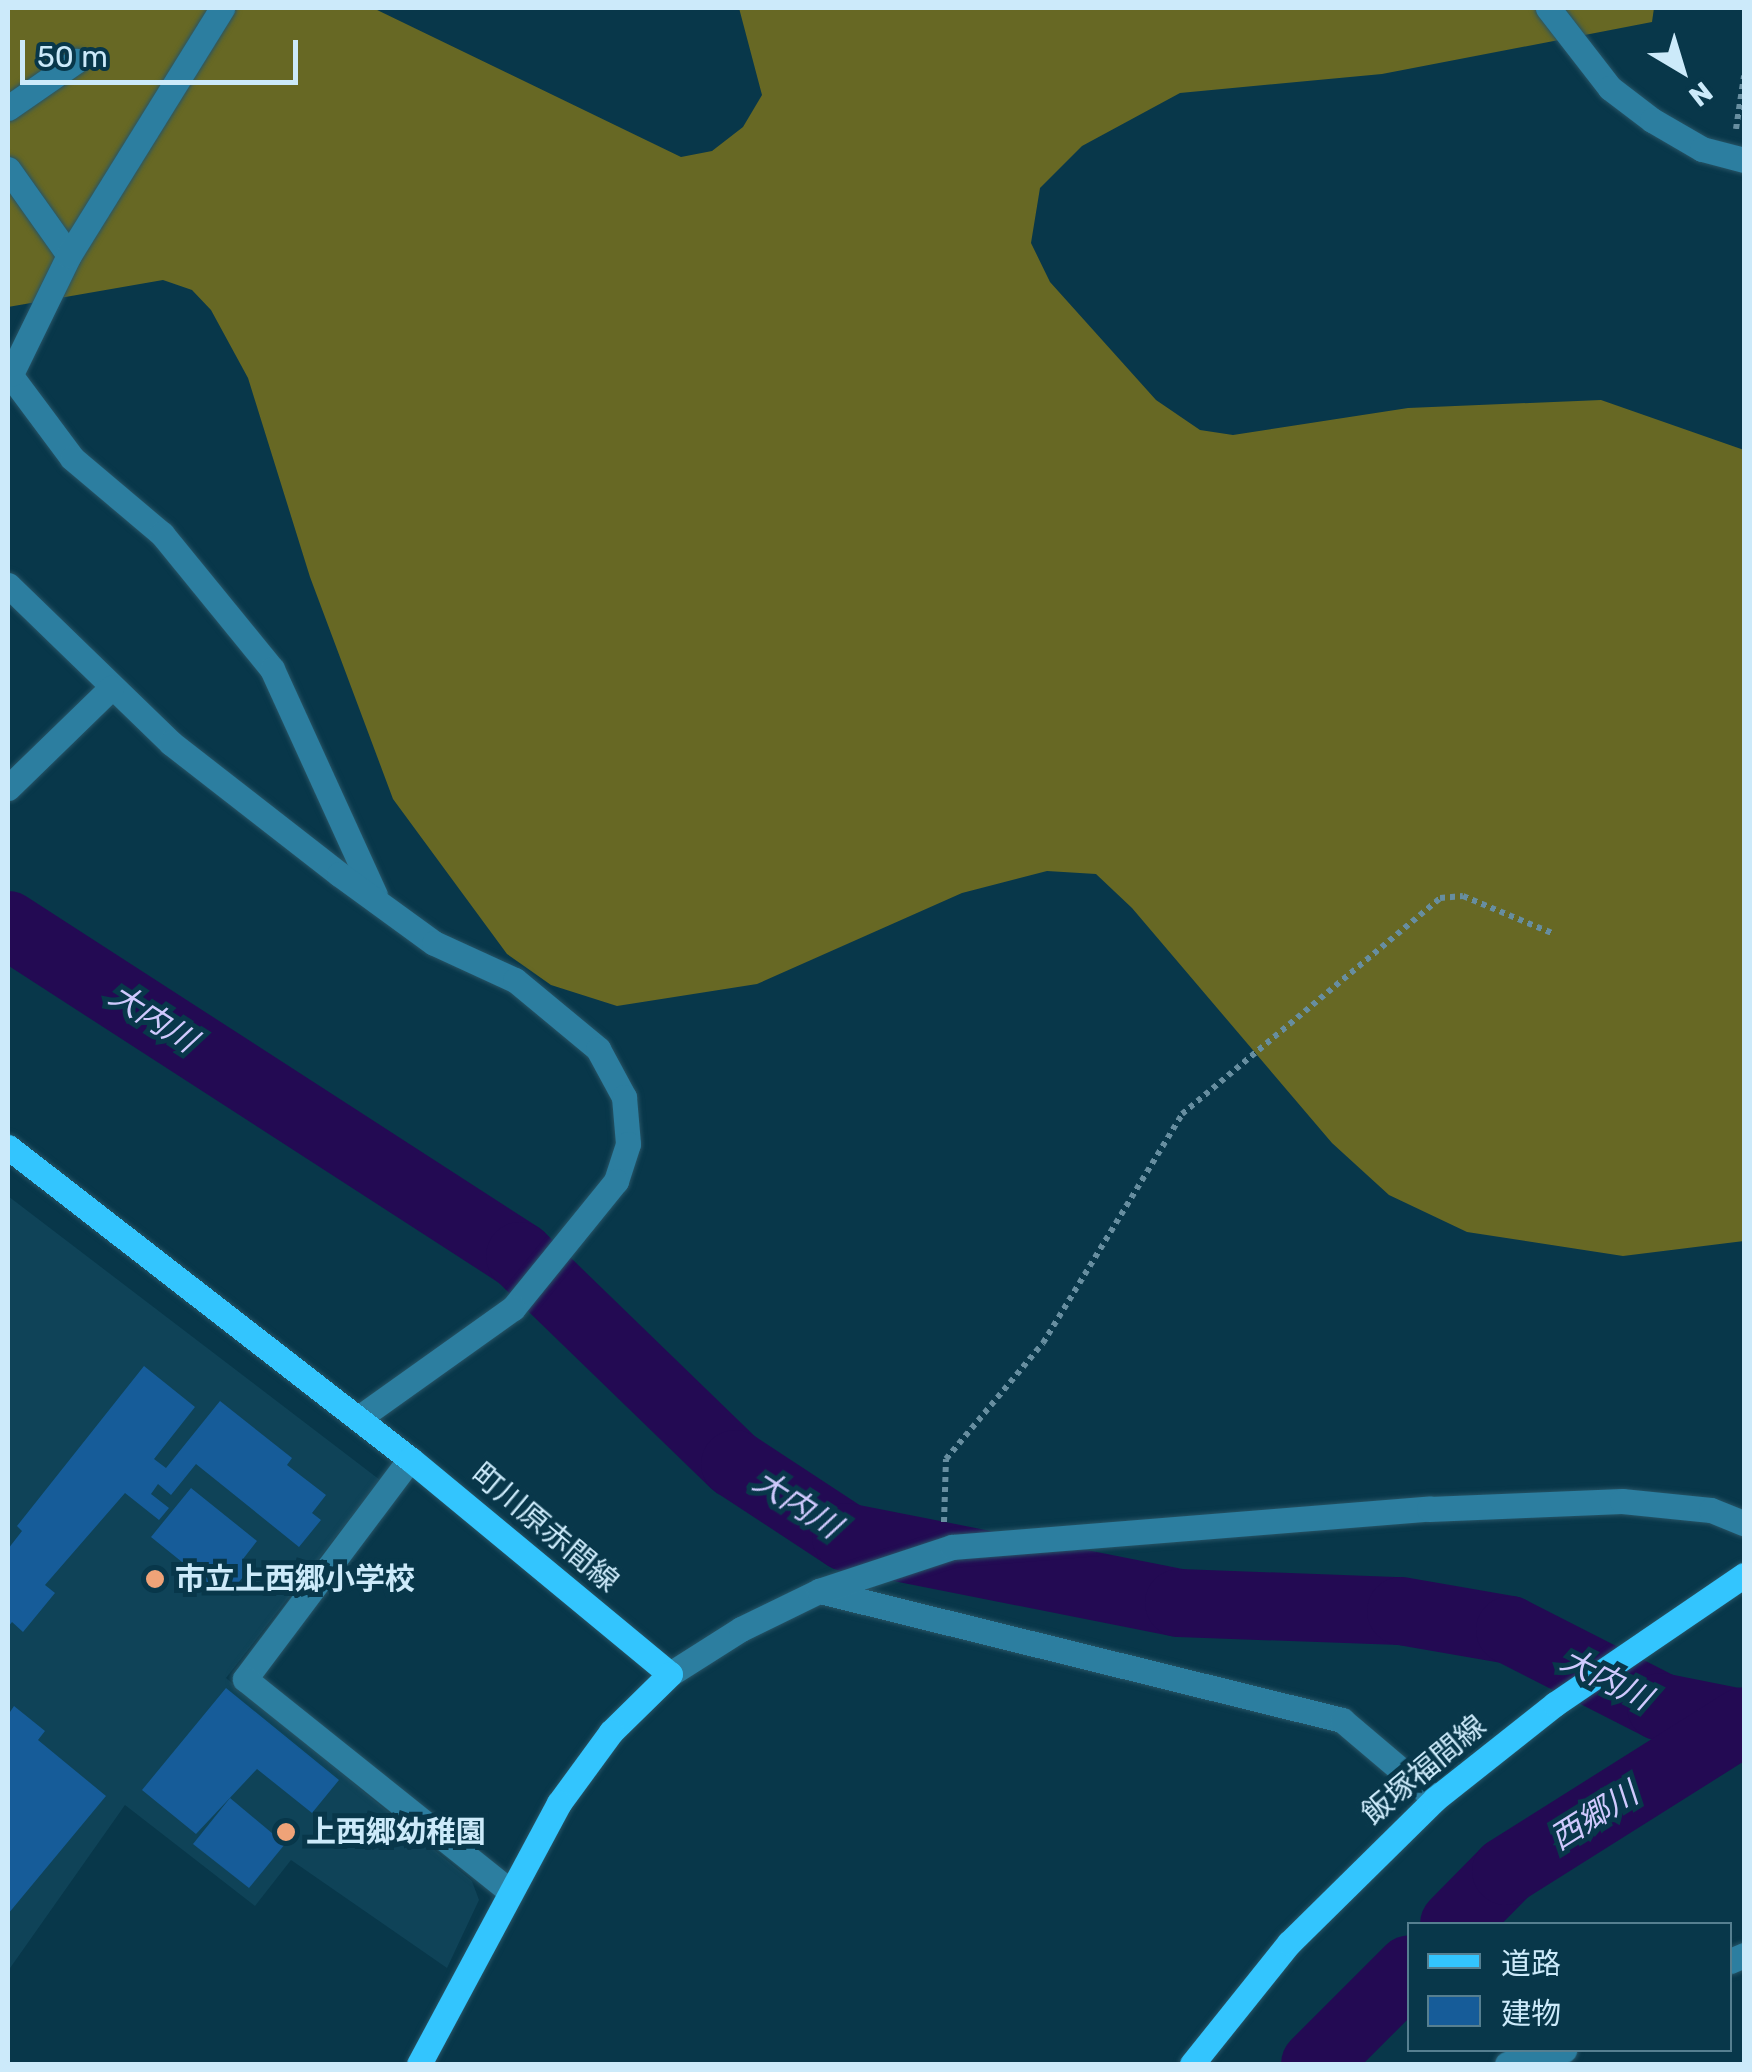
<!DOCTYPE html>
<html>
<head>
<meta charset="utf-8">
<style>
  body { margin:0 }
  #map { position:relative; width:1752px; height:2072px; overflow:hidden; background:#08374a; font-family:Rubik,"Noto Sans JP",sans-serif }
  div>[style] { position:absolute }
  .built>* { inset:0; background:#0f4358 }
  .forest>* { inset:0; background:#676824 }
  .river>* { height:68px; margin:-34px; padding:0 34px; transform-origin:34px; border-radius:34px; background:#230a53 }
  .building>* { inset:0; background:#165c99 }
  .path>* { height:6px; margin-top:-3px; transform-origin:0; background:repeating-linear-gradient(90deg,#678ea0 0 5px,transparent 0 10px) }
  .roads { filter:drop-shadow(0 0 2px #275466) drop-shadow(0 0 2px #275466) }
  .minor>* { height:25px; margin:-12.5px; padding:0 12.5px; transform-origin:12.5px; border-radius:12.5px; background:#2c7ea0 }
  .major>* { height:25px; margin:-12.5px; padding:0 12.5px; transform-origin:12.5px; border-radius:12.5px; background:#33c5fe }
  .dots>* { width:28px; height:28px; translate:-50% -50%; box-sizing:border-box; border:5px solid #08374a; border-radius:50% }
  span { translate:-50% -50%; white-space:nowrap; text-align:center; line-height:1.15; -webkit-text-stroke:10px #08374a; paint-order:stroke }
  .street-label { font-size:30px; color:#cceafa }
  .poi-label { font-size:30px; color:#cceafa; font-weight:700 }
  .left { translate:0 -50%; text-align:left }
  .water-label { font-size:32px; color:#cfc9fd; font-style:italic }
  .frame { position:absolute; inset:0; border:10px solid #cceafa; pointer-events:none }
  .legend { position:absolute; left:1407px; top:1922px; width:325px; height:130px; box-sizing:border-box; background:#08374a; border:2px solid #567f90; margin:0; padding:12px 18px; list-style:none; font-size:30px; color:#cceafa }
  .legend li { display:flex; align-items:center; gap:20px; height:50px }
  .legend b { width:50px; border:2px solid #567f90 }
  .north { position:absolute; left:1632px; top:20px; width:100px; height:100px; -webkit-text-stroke:8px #08374a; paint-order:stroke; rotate:142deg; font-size:28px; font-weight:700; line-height:40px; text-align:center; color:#cceafa }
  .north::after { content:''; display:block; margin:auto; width:35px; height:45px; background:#cceafa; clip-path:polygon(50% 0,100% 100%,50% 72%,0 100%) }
  .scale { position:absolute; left:20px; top:40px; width:278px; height:45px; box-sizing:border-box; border:5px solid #cceafa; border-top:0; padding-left:12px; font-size:30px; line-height:35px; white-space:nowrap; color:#cceafa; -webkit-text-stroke:8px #08374a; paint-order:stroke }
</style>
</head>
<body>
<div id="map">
  <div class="built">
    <i style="clip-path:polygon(8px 1196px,380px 1480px,226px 1678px,472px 1881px,479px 1900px,447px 1968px,291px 1860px,255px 1906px,125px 1805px,8px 1971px)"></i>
  </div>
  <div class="forest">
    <i style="clip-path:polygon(8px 8px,373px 8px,681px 157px,712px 151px,743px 127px,762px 95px,739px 8px,1654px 8px,1652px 22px,1382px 74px,1180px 93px,1082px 146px,1040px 188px,1031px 243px,1050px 282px,1156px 400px,1200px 430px,1233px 435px,1408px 408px,1601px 400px,1744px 450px,1744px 1241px,1623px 1256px,1467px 1232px,1389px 1195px,1332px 1143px,1132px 908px,1096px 874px,1047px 871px,962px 893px,757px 984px,617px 1006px,551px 985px,507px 954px,393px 799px,310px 577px,248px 378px,211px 310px,192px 290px,163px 280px,8px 307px)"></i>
  </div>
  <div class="river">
    <i style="left:8px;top:925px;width:610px;rotate:32.88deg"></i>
    <i style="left:520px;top:1256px;width:299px;rotate:44.1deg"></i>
    <i style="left:735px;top:1464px;width:133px;rotate:33.3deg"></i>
    <i style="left:846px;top:1537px;width:339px;rotate:11.2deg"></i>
    <i style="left:1179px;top:1603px;width:222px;rotate:2.1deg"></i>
    <i style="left:1401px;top:1611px;width:111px;rotate:9.9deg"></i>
    <i style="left:1510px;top:1630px;width:169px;rotate:27deg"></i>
    <i style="left:1661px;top:1707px;width:82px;rotate:11.3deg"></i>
    <i style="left:1454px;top:1924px;width:74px;rotate:-45.5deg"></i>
    <i style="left:1506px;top:1871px;width:281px;rotate:-32.2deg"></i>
    <i style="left:1315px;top:2064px;width:134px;rotate:-45deg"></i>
  </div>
  <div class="building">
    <i style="clip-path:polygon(144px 1366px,195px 1407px,154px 1459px,166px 1468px,220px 1401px,292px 1458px,287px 1465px,326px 1495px,312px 1513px,321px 1520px,299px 1547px,196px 1464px,171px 1495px,158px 1484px,151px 1494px,169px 1508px,159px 1520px,125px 1493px,45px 1585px,55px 1593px,23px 1632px,12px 1622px,8px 1627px,8px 1549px,22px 1531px,17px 1526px)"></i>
    <i style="clip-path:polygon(191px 1488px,257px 1541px,243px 1559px,252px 1566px,234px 1588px,226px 1581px,218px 1591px,151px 1537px)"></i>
    <i style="clip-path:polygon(226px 1688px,339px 1780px,312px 1813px,257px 1769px,196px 1834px,142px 1790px)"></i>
    <i style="clip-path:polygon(14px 1706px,45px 1731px,38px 1740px,106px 1796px,8px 1914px,8px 1715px)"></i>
    <i style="clip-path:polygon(230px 1798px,285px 1844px,249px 1888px,193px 1844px)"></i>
  </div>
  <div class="path">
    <i style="left:1736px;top:129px;width:54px;rotate:-81.4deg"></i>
    <i style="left:944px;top:1522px;width:63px;rotate:-88.2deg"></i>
    <i style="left:946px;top:1459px;width:151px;rotate:-50.1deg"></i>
    <i style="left:1043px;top:1343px;width:268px;rotate:-58.7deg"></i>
    <i style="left:1182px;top:1114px;width:336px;rotate:-39.9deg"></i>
    <i style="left:1440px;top:898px;width:23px;rotate:-5deg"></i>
    <i style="left:1463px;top:896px;width:96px;rotate:22.6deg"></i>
  </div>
  <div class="roads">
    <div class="minor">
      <i style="left:1548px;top:8px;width:101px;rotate:52.2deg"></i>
      <i style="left:1610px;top:88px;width:53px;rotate:37.3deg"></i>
      <i style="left:1652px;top:120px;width:58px;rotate:30.1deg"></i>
      <i style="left:1702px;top:149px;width:43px;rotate:14.7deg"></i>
      <i style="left:8px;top:108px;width:83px;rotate:-34.7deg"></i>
      <i style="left:8px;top:169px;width:105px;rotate:54.7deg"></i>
      <i style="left:8px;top:372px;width:107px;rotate:53.3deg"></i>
      <i style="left:72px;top:458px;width:118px;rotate:40.2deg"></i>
      <i style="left:162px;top:534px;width:174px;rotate:50.8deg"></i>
      <i style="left:272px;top:669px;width:248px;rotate:65.5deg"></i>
      <i style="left:11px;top:374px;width:132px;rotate:-64deg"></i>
      <i style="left:69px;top:255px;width:291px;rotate:-58.2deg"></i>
      <i style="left:8px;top:585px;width:227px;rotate:44.1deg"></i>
      <i style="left:171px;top:743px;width:213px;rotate:37.9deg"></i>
      <i style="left:339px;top:874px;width:117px;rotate:36deg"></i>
      <i style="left:434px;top:943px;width:89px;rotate:24.6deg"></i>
      <i style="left:515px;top:980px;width:108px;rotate:39.7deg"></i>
      <i style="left:598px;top:1049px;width:55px;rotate:61.6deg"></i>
      <i style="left:624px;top:1097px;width:47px;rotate:85.1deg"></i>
      <i style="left:628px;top:1144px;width:39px;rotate:108deg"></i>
      <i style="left:616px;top:1181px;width:164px;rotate:129deg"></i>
      <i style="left:513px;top:1308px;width:189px;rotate:144.5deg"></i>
      <i style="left:8px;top:788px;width:144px;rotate:-44.2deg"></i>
      <i style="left:410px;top:1459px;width:275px;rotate:126.9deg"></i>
      <i style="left:245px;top:1679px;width:339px;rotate:38.7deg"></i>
      <i style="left:820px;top:1591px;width:538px;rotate:13.88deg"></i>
      <i style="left:1342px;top:1720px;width:122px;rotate:40.3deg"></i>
      <i style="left:670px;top:1674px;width:84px;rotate:-32.4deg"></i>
      <i style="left:741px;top:1629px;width:87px;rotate:-26deg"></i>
      <i style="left:819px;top:1591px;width:140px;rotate:-18.3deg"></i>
      <i style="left:952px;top:1547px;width:479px;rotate:-4.6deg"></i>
      <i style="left:1429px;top:1509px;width:193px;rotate:-2.4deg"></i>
      <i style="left:1622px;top:1501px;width:89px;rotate:5.8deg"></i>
      <i style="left:1711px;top:1510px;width:35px;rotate:22deg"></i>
      <i style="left:1730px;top:1961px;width:15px;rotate:-23deg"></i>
      <i style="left:1507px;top:2064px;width:59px;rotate:-13.8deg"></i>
    </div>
    <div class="major">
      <i style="left:8px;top:1147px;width:509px;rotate:37.82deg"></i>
      <i style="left:410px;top:1459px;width:337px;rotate:39.6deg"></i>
      <i style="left:670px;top:1674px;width:83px;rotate:135.5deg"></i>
      <i style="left:611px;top:1732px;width:88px;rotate:126.2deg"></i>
      <i style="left:559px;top:1803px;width:296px;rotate:118.2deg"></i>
      <i style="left:1192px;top:2064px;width:155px;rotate:-51.3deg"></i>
      <i style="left:1289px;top:1943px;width:205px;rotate:-44.6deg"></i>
      <i style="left:1435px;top:1799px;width:153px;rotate:-38.4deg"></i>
      <i style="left:1555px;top:1704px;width:229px;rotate:-34.3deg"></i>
    </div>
  </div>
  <div class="dots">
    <i style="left:155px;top:1579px;background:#efa378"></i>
    <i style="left:286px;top:1832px;background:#efa378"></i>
  </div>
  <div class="street-label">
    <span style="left:545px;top:1528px;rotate:40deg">町川原赤間線</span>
    <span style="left:1424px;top:1770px;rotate:-40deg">飯塚福間線</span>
  </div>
  <div class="poi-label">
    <span class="left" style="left:175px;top:1579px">市立上西郷小学校</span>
    <span class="left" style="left:306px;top:1832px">上西郷幼稚園</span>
  </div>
  <div class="water-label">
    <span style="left:153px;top:1018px;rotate:33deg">大内川</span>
    <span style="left:797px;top:1504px;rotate:33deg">大内川</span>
    <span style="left:1606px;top:1679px;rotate:27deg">大内川</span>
    <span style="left:1594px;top:1816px;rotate:-32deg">西郷川</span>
  </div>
  <div class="frame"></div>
  <ul class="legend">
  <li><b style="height:12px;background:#33c5fe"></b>道路</li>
  <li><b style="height:28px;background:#165c99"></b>建物</li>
  </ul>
  <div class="north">N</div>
  <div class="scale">50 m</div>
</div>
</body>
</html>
